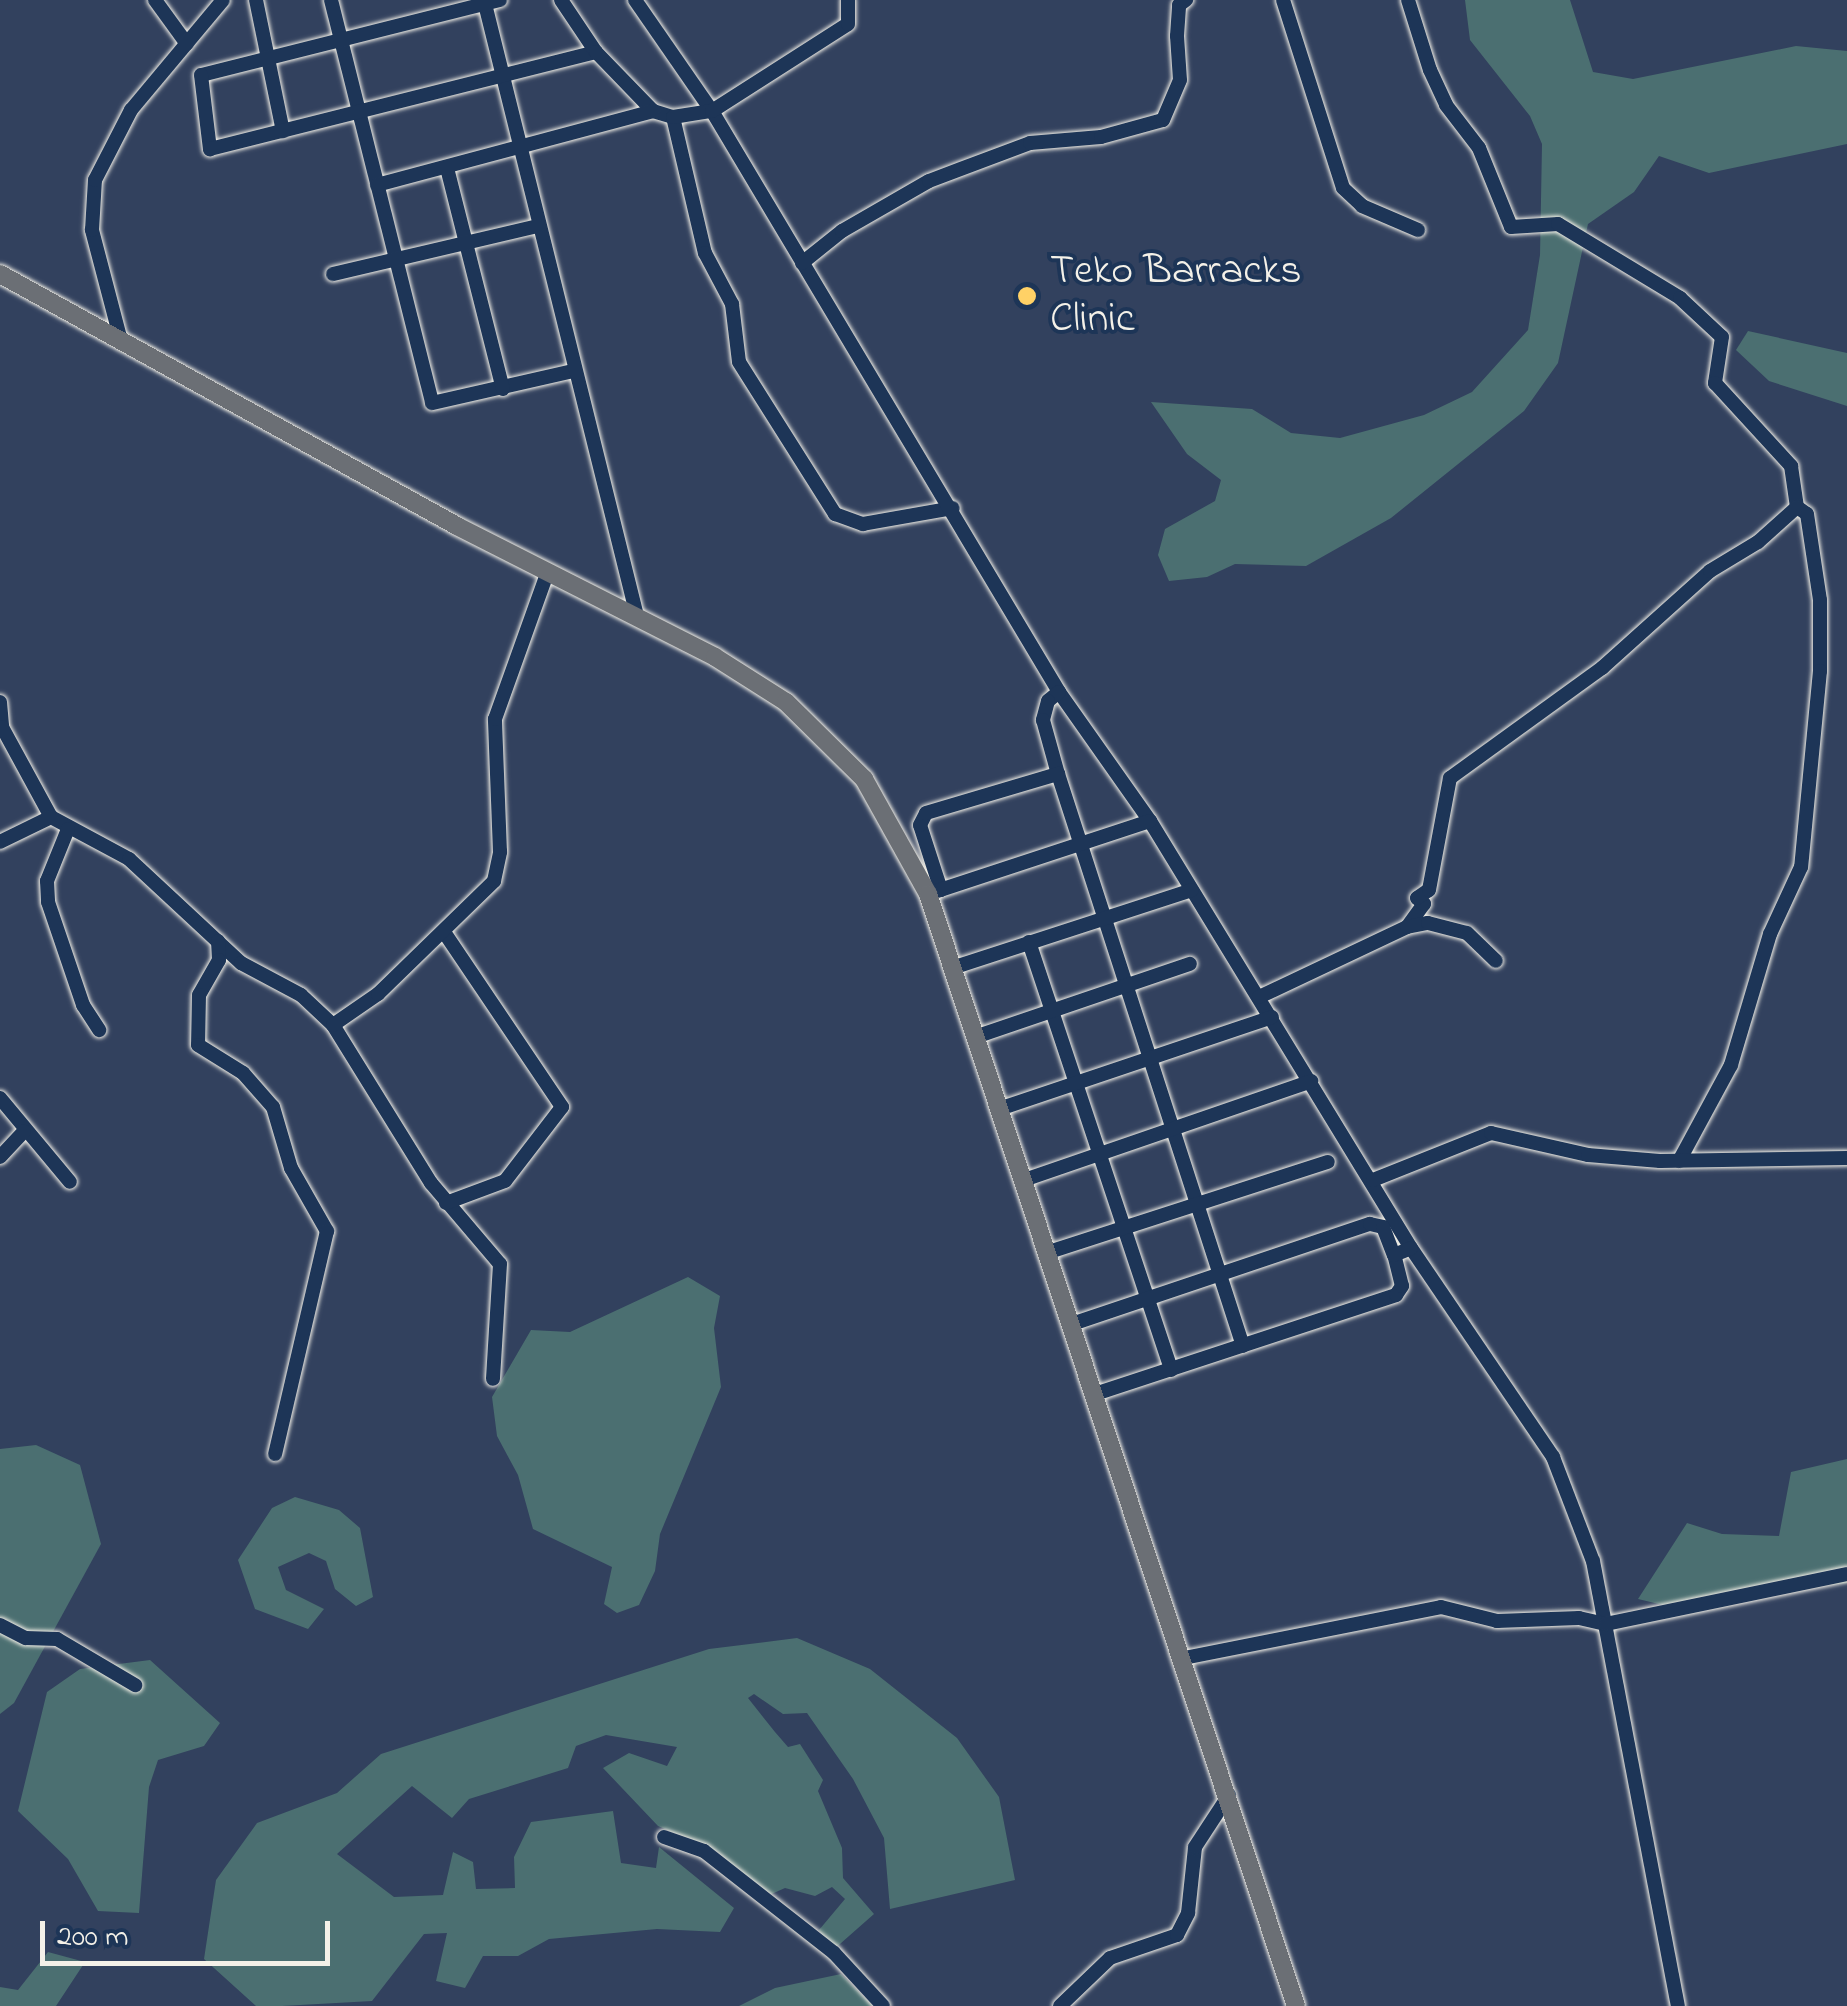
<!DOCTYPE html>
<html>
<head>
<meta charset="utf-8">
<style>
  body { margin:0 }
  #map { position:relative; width:1847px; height:2006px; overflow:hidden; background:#32415e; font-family:"Indie Flower",sans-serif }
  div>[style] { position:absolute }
  .green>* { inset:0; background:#4b6f71 }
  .roads { filter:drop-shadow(0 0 2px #f4f1e8) drop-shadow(0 0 2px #f4f1e8) }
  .minor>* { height:14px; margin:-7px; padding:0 7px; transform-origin:7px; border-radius:7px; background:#1d3557 }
  .major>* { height:18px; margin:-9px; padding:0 9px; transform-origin:9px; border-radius:9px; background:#6b6f75 }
  .dots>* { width:28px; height:28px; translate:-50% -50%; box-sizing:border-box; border:5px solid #1d3557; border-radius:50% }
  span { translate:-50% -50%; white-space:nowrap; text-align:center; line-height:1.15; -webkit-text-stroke:8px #1d3557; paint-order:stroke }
  .poi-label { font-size:42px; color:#f4f1e8 }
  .left { translate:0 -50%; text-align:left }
  .scale { position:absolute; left:40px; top:1921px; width:290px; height:45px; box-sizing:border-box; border:5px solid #f4f1e8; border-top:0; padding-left:12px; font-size:30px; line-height:35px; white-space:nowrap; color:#f4f1e8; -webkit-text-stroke:8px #1d3557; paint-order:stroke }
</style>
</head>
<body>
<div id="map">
  <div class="green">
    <i style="clip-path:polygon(1465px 0,1570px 0,1593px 72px,1633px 79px,1796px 46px,1847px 51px,1847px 144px,1709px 173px,1659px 156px,1634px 192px,1588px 224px,1558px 363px,1524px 411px,1391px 518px,1306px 566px,1235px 564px,1207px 577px,1169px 581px,1158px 555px,1165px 529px,1215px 501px,1221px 480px,1187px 454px,1151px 402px,1252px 409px,1291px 433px,1340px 438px,1424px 415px,1472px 392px,1528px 330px,1540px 255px,1542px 144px,1530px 116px,1470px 40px)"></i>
    <i style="clip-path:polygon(1748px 331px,1847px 353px,1847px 406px,1769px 381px,1736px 350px)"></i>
    <i style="clip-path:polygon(688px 1277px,720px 1296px,714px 1328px,721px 1387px,660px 1534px,655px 1571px,639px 1605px,617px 1613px,604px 1604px,612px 1567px,533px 1529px,518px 1475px,497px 1436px,492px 1397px,531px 1330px,570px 1332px)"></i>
    <i style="clip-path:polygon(36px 1445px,80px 1465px,101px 1544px,14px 1703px,0 1714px,0 1449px)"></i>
    <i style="clip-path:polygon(1847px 1459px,1847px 1583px,1748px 1594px,1684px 1610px,1638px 1599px,1687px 1523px,1722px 1534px,1779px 1536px,1791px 1472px)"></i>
    <i style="clip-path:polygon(295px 1497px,339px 1510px,360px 1528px,373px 1597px,356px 1606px,335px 1589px,326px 1561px,309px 1553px,278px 1567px,286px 1590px,324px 1609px,308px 1629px,255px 1609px,238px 1560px,272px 1508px)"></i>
    <i style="clip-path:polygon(797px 1638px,870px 1669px,957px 1738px,999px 1797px,1015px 1880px,890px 1909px,884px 1838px,853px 1779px,807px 1713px,783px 1714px,754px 1694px,748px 1698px,775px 1732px,788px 1747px,800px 1744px,823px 1780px,818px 1791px,842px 1848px,843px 1878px,874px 1914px,832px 1951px,819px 1930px,845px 1899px,832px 1887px,815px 1896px,785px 1888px,758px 1900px,718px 1852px,658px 1826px,603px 1768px,629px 1753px,667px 1766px,677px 1747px,606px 1735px,576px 1746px,568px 1768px,469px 1799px,452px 1818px,412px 1786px,337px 1854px,394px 1897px,443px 1895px,453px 1852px,473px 1862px,476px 1889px,515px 1888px,514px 1857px,531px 1822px,613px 1811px,621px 1863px,656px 1868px,659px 1847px,734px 1908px,720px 1932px,657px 1929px,549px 1939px,518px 1956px,483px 1956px,465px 1988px,436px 1981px,447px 1933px,424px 1934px,372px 2001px,282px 2006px,256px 2006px,204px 1959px,216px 1880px,257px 1823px,337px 1793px,381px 1754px,709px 1649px)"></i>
    <i style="clip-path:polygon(150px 1660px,220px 1723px,204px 1746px,158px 1760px,149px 1787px,139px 1913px,98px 1911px,68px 1859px,18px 1811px,47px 1692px,80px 1669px)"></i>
    <i style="clip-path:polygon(48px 1952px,85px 1962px,56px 2006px,0 2006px,0 1987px,18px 1990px)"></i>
    <i style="clip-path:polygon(841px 1974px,873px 2006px,739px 2006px,775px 1988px)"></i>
  </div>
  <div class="roads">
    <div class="minor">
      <i style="left:155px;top:0;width:54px;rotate:54deg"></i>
      <i style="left:256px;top:0;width:134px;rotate:78.4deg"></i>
      <i style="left:331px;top:0;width:415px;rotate:75.9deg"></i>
      <i style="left:432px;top:403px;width:145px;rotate:-12.8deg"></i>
      <i style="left:484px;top:0;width:635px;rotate:76.05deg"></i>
      <i style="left:500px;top:0;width:308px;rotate:165.9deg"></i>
      <i style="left:201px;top:75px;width:75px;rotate:83.1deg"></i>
      <i style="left:210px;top:149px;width:398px;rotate:-14.1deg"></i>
      <i style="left:561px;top:0;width:63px;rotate:56.1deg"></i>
      <i style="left:596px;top:52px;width:82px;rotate:46deg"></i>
      <i style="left:653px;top:111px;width:21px;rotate:17deg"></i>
      <i style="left:673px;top:117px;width:140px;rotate:76.8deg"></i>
      <i style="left:705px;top:253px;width:58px;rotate:62.1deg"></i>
      <i style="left:732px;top:304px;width:58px;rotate:83.1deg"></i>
      <i style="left:739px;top:362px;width:180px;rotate:57.7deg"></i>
      <i style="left:835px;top:514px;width:30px;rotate:20deg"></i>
      <i style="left:863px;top:524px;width:91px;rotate:-10.1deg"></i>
      <i style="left:635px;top:0;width:135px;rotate:55.3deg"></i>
      <i style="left:712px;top:111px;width:677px;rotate:59.15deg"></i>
      <i style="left:1059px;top:692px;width:158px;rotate:54.8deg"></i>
      <i style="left:1150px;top:821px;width:500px;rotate:58.57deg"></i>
      <i style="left:1411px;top:1248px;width:253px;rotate:55.8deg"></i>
      <i style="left:1553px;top:1457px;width:111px;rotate:69deg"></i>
      <i style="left:1593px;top:1561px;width:453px;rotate:79.2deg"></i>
      <i style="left:1283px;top:0;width:197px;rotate:72.3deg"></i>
      <i style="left:1343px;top:188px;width:26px;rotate:43deg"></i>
      <i style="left:1362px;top:206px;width:61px;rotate:23.2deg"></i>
      <i style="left:1408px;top:0;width:73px;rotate:72.6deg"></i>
      <i style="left:1430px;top:70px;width:38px;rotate:65deg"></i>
      <i style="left:1446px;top:105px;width:54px;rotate:52.5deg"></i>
      <i style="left:1479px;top:148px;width:85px;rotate:67.9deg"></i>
      <i style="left:1511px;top:227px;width:47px;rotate:-3.7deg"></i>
      <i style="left:1558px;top:224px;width:143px;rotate:31.2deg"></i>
      <i style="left:1680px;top:298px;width:57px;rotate:42.9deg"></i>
      <i style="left:1722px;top:337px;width:47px;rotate:98.7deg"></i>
      <i style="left:1715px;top:383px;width:113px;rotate:47.5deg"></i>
      <i style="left:1791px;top:466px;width:41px;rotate:81.7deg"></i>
      <i style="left:1797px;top:507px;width:12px;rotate:35deg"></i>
      <i style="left:1807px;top:514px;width:87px;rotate:81.4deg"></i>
      <i style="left:1820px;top:600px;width:71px;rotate:90deg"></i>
      <i style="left:1820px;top:671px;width:197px;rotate:95.5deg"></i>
      <i style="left:1801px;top:867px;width:74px;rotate:114.8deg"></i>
      <i style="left:1770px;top:934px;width:137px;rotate:106.6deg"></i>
      <i style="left:1731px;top:1065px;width:109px;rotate:118.4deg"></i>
      <i style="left:673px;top:117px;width:39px;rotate:-9deg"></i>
      <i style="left:712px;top:111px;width:161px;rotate:-32.6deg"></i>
      <i style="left:848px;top:24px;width:24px;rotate:-90deg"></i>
      <i style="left:447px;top:168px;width:228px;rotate:75.8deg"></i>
      <i style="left:377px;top:185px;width:286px;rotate:-15deg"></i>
      <i style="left:802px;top:263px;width:51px;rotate:-38.7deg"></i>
      <i style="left:842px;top:231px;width:100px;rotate:-29.9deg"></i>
      <i style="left:929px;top:181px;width:108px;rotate:-20.6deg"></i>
      <i style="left:1030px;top:143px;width:71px;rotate:-4.8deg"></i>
      <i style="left:1101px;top:137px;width:64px;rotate:-15.3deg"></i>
      <i style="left:1163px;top:120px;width:43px;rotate:-67deg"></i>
      <i style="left:1180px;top:80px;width:44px;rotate:-93.9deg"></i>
      <i style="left:1177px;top:36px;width:31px;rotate:-86deg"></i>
      <i style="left:1179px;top:5px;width:9px;rotate:-36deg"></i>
      <i style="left:333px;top:274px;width:211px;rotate:-13.2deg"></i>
      <i style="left:120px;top:337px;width:111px;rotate:-104.7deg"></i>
      <i style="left:92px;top:230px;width:50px;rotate:-86.6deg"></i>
      <i style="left:95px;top:180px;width:79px;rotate:-62.8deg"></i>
      <i style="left:131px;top:110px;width:143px;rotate:-50.1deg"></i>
      <i style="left:1059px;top:692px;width:14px;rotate:141deg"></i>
      <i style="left:1048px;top:701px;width:20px;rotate:105deg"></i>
      <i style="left:1043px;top:720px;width:56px;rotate:74.5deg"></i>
      <i style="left:1058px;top:774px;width:601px;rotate:72.08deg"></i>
      <i style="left:0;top:702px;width:25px;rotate:85deg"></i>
      <i style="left:2px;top:727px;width:102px;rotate:61.4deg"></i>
      <i style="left:51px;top:817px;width:89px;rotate:28.3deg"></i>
      <i style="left:129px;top:859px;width:153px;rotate:42.9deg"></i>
      <i style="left:241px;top:963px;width:68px;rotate:28.1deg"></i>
      <i style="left:301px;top:995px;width:44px;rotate:43.2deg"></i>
      <i style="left:333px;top:1025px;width:186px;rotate:58.2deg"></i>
      <i style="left:431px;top:1183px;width:106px;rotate:49.6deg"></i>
      <i style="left:500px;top:1264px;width:115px;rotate:93.5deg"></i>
      <i style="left:68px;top:829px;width:56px;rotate:112deg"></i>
      <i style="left:47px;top:881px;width:21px;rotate:87deg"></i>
      <i style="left:48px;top:902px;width:109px;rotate:71.2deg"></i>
      <i style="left:83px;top:1005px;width:30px;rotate:57deg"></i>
      <i style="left:0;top:842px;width:57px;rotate:-26.1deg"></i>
      <i style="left:941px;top:890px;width:68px;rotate:-107.9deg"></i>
      <i style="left:920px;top:825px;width:13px;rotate:-63deg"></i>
      <i style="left:926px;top:813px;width:138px;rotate:-16.5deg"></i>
      <i style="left:928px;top:894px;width:234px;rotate:-18.2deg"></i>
      <i style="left:1407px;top:927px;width:29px;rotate:-54deg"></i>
      <i style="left:1424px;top:904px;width:9px;rotate:-139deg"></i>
      <i style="left:1417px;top:898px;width:14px;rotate:-34deg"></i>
      <i style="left:1429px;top:890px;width:114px;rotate:-79.4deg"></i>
      <i style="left:1450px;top:778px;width:188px;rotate:-35.9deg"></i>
      <i style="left:1602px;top:668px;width:145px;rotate:-41.9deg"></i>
      <i style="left:1710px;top:571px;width:56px;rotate:-31.1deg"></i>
      <i style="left:1758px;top:542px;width:52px;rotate:-41.9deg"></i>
      <i style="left:444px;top:932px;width:211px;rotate:56deg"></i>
      <i style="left:562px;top:1107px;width:93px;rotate:127.6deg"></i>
      <i style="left:505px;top:1181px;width:63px;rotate:159.6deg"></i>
      <i style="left:218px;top:941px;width:19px;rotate:87deg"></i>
      <i style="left:219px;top:960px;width:40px;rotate:119.7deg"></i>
      <i style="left:199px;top:995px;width:50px;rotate:91.1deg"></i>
      <i style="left:198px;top:1045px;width:53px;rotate:31.9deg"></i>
      <i style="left:243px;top:1073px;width:45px;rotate:48.6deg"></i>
      <i style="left:273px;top:1107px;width:64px;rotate:73.6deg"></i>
      <i style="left:291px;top:1168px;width:73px;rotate:60.3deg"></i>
      <i style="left:327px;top:1231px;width:229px;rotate:103.1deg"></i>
      <i style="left:1029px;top:942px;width:451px;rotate:71.6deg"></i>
      <i style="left:952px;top:968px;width:252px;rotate:-18deg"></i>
      <i style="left:1259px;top:997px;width:164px;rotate:-25.3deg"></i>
      <i style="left:1407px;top:927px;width:21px;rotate:-11deg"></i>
      <i style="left:1428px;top:923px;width:40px;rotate:14.4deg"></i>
      <i style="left:1467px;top:933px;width:40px;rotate:44deg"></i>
      <i style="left:333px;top:1025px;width:55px;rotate:-34.6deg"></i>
      <i style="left:378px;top:994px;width:162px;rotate:-44.2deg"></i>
      <i style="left:494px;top:881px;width:30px;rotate:-78deg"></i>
      <i style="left:500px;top:852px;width:133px;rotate:-92.2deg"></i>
      <i style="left:495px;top:719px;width:154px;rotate:-70.3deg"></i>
      <i style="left:975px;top:1037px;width:227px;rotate:-18.8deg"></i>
      <i style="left:0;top:1098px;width:109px;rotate:50.2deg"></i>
      <i style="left:999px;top:1109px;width:288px;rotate:-18.6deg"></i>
      <i style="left:0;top:1157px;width:35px;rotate:-47deg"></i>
      <i style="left:1024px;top:1180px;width:304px;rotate:-19deg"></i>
      <i style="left:1373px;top:1180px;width:127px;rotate:-21.7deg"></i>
      <i style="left:1491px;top:1133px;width:99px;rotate:12.8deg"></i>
      <i style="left:1588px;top:1155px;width:72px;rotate:4.8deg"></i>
      <i style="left:1660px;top:1161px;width:187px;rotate:-0.9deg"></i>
      <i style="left:1049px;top:1252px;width:293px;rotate:-17.9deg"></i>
      <i style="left:1072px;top:1324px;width:314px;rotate:-18.6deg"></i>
      <i style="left:1370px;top:1224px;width:13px;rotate:13deg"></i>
      <i style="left:1383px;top:1227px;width:30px;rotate:69deg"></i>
      <i style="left:1095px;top:1394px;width:317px;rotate:-18.2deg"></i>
      <i style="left:1396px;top:1295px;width:11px;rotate:-56deg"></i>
      <i style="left:1402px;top:1286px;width:32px;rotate:-104deg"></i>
      <i style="left:1394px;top:1255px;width:18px;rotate:-22deg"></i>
      <i style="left:0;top:1625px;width:29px;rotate:27deg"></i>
      <i style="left:26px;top:1638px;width:31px;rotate:2deg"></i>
      <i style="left:57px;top:1639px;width:91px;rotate:30.5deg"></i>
      <i style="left:1179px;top:1659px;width:267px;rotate:-11.2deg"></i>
      <i style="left:1441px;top:1607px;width:58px;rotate:14deg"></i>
      <i style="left:1497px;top:1621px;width:82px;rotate:-2.1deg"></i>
      <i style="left:1579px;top:1618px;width:28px;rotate:13deg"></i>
      <i style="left:1606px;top:1624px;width:246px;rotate:-11.7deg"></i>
      <i style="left:664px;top:1837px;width:42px;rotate:19.3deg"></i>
      <i style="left:704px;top:1851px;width:165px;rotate:38.1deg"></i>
      <i style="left:834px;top:1953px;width:72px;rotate:47.2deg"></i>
      <i style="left:1060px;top:2006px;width:69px;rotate:-43.8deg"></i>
      <i style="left:1110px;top:1958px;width:71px;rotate:-18.9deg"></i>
      <i style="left:1177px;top:1935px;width:25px;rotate:-63deg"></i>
      <i style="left:1188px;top:1913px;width:66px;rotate:-83.9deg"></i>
      <i style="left:1195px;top:1847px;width:62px;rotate:-56.8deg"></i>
    </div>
    <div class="major">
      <i style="left:0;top:274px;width:522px;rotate:28.87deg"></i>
      <i style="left:457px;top:526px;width:289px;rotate:26.9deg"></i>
      <i style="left:715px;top:657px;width:84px;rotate:32.4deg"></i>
      <i style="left:786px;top:702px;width:110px;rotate:44.6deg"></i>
      <i style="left:864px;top:779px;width:132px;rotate:60.9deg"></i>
      <i style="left:928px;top:894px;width:1171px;rotate:71.69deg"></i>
    </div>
  </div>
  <div class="dots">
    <i style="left:1027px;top:296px;background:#ffd166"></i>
  </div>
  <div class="poi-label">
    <span class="left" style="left:1050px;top:296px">Teko Barracks<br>Clinic</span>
  </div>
  <div class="scale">200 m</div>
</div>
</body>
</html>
